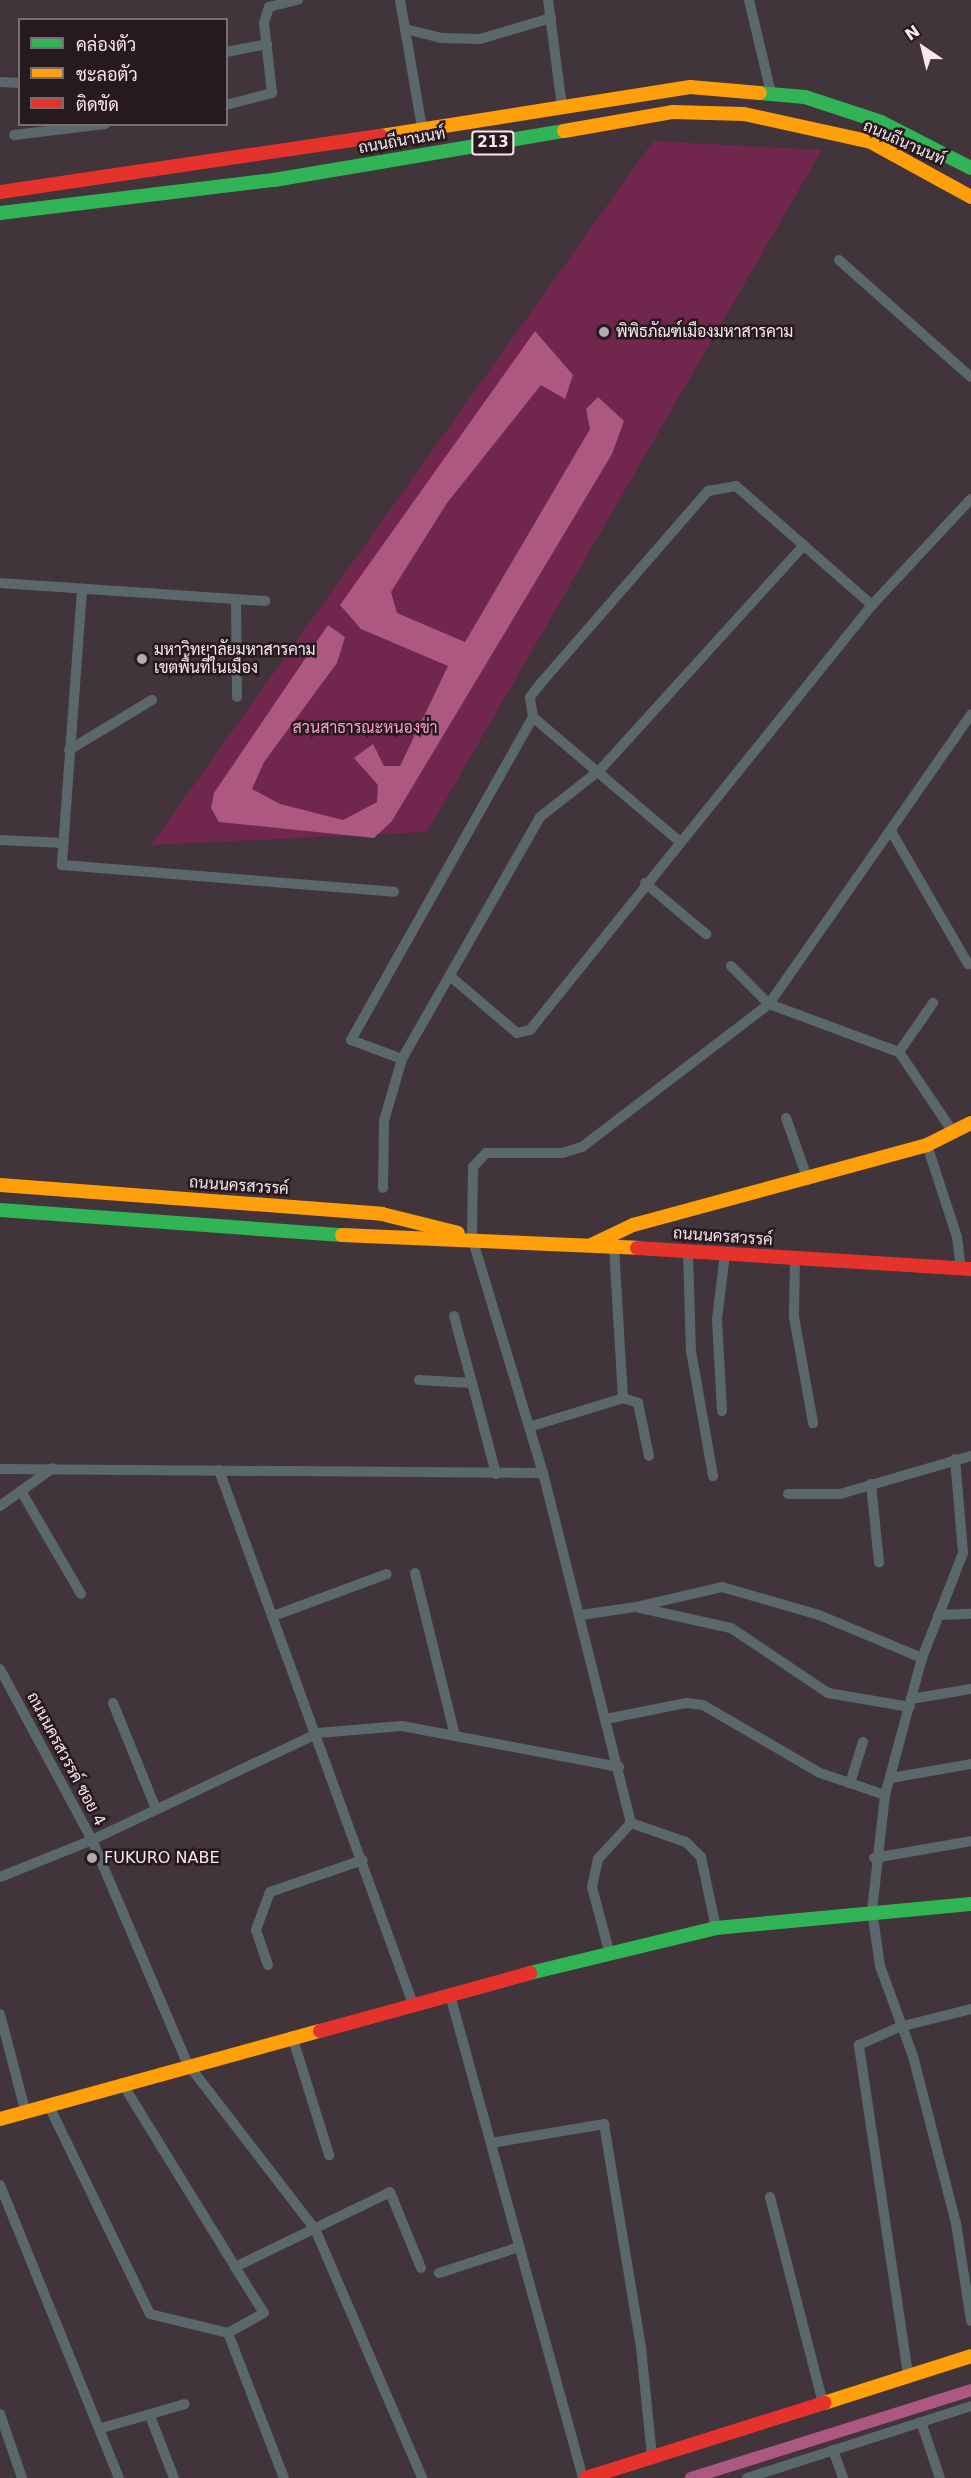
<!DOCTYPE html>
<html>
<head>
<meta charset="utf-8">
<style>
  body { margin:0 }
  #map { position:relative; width:971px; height:2478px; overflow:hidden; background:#41343a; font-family:"DejaVu Sans",Sarabun,sans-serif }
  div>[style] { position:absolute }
  .green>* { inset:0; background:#70264d }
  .water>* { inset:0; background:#ac5881 }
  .canal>* { height:12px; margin:-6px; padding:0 6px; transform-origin:6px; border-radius:6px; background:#ac5881 }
  .street>* { height:10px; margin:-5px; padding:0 5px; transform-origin:5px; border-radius:5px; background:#5b686b }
  .fast>* { height:14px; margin:-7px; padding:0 7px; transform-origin:7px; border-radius:7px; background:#30b455 }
  .slow>* { height:14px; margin:-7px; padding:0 7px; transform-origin:7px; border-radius:7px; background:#ff9f0a }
  .jam>* { height:14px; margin:-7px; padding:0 7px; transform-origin:7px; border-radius:7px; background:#e5322d }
  .dots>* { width:16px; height:16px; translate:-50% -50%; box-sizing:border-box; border:3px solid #261a1f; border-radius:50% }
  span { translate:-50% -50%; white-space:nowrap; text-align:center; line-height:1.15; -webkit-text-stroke:5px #261a1f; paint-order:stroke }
  .shield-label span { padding:2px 4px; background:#261a1f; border:2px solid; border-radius:4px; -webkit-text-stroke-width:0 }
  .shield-label { font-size:15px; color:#f8e7ee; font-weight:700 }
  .street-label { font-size:16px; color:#f8e7ee }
  .poi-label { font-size:16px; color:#f8e7ee }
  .left { translate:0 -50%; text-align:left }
  .park-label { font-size:16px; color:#fc9cc8 }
  .legend { position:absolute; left:18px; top:18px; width:210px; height:108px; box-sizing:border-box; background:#261a1f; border:2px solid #7a6c72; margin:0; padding:8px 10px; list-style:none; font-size:18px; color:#f8e7ee }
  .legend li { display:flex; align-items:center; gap:12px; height:30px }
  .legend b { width:30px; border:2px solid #7a6c72 }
  .north { position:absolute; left:893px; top:18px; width:60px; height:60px; -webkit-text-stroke:4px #261a1f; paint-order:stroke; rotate:325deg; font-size:16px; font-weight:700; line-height:24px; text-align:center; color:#f8e7ee }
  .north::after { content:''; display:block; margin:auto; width:21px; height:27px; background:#f8e7ee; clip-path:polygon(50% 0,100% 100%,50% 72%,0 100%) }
</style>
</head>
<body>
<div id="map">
  <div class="green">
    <i style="clip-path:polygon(653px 141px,822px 150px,427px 832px,151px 845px)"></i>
  </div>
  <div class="water">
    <i style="clip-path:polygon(535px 331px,573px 375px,565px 399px,541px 385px,447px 503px,391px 592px,397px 613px,465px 642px,590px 429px,586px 409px,598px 397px,624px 421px,612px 454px,392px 821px,374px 838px,219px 822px,211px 808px,214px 793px,328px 625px,345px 637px,337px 663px,264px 762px,252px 789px,280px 804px,343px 820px,377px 802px,378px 785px,354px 758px,373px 744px,384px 766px,400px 766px,448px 666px,361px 629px,340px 605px)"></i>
  </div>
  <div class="canal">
    <i style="left:691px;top:2478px;width:294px;rotate:-17.4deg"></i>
  </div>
  <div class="street">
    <i style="left:400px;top:0;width:29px;rotate:80deg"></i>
    <i style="left:405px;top:29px;width:36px;rotate:14deg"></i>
    <i style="left:440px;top:38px;width:40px;rotate:1.4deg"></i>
    <i style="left:480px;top:39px;width:74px;rotate:-16.5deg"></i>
    <i style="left:548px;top:0;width:107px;rotate:82.5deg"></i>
    <i style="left:749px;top:0;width:96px;rotate:76.7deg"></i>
    <i style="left:405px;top:29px;width:99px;rotate:80.2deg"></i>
    <i style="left:226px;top:52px;width:42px;rotate:-11deg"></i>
    <i style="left:0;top:82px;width:20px;rotate:3deg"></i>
    <i style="left:226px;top:105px;width:48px;rotate:-14.6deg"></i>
    <i style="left:272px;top:93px;width:70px;rotate:-96.5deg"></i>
    <i style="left:264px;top:23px;width:17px;rotate:-73deg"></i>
    <i style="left:269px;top:7px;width:30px;rotate:-14deg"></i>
    <i style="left:14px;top:135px;width:92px;rotate:-6.9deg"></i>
    <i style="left:839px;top:260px;width:176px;rotate:41.6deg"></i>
    <i style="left:0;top:583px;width:266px;rotate:3.9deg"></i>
    <i style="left:82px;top:590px;width:276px;rotate:94.2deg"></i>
    <i style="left:62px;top:865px;width:333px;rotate:4.6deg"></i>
    <i style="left:236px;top:600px;width:97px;rotate:89.4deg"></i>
    <i style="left:69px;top:750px;width:97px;rotate:-31.1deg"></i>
    <i style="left:891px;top:831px;width:154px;rotate:59.9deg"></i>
    <i style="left:0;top:840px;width:63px;rotate:2.7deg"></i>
    <i style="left:679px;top:841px;width:192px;rotate:-139.7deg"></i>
    <i style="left:533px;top:717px;width:20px;rotate:-99deg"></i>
    <i style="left:530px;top:697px;width:18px;rotate:-52deg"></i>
    <i style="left:541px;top:683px;width:254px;rotate:-49deg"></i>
    <i style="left:708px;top:491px;width:28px;rotate:-10deg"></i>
    <i style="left:736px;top:486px;width:181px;rotate:41.2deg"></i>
    <i style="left:645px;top:883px;width:80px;rotate:39.9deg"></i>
    <i style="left:731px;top:966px;width:54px;rotate:45deg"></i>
    <i style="left:769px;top:1004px;width:139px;rotate:20.3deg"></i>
    <i style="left:899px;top:1052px;width:97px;rotate:56deg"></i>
    <i style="left:450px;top:976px;width:88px;rotate:40.4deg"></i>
    <i style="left:517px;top:1033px;width:13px;rotate:-13deg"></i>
    <i style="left:530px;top:1030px;width:546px;rotate:-51.18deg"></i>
    <i style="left:872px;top:605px;width:145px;rotate:-47deg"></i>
    <i style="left:899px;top:1052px;width:60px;rotate:-55.2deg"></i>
    <i style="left:402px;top:1059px;width:54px;rotate:-159.6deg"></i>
    <i style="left:351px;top:1040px;width:371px;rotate:-60.6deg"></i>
    <i style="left:786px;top:1118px;width:66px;rotate:70.5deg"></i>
    <i style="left:927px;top:1145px;width:97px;rotate:71.9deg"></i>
    <i style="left:957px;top:1237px;width:32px;rotate:83deg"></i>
    <i style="left:383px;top:1188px;width:67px;rotate:-89.1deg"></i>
    <i style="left:384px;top:1121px;width:65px;rotate:-73.8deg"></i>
    <i style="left:402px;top:1059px;width:279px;rotate:-60.3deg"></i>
    <i style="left:540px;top:817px;width:76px;rotate:-38.1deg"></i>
    <i style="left:600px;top:770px;width:301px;rotate:-47.8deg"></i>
    <i style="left:614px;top:1247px;width:151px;rotate:86.6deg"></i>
    <i style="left:623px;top:1398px;width:16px;rotate:18deg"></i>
    <i style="left:638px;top:1403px;width:54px;rotate:78.3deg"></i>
    <i style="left:688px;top:1251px;width:100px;rotate:88.3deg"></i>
    <i style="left:691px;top:1351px;width:127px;rotate:80deg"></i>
    <i style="left:795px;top:1258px;width:59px;rotate:91deg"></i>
    <i style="left:794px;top:1317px;width:108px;rotate:79.8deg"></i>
    <i style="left:454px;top:1316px;width:69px;rotate:75deg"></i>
    <i style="left:419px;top:1380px;width:53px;rotate:3.2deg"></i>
    <i style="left:472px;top:1383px;width:94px;rotate:75.2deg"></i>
    <i style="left:722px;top:1411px;width:92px;rotate:-93.1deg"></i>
    <i style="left:717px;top:1319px;width:65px;rotate:-83deg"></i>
    <i style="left:529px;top:1427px;width:98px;rotate:-17.1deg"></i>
    <i style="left:955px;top:1459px;width:94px;rotate:85.1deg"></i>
    <i style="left:963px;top:1553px;width:113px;rotate:111.3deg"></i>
    <i style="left:922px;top:1658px;width:142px;rotate:105.1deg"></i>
    <i style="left:885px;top:1795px;width:117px;rotate:96.4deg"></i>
    <i style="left:872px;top:1911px;width:56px;rotate:81.7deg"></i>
    <i style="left:880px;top:1966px;width:96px;rotate:69.9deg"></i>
    <i style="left:913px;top:2056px;width:172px;rotate:75.6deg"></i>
    <i style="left:956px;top:2223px;width:99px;rotate:81.3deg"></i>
    <i style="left:0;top:1469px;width:543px;rotate:0.42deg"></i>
    <i style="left:219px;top:1470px;width:568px;rotate:70.03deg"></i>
    <i style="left:871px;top:1484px;width:79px;rotate:84.2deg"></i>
    <i style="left:21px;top:1491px;width:119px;rotate:59.8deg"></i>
    <i style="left:788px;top:1494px;width:52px"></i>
    <i style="left:840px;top:1494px;width:136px;rotate:-16.2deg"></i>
    <i style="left:0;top:1506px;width:65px;rotate:-35.6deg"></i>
    <i style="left:415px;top:1573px;width:164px;rotate:76.2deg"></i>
    <i style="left:640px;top:1606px;width:84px;rotate:-13deg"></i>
    <i style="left:722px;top:1587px;width:101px;rotate:16.1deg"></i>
    <i style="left:819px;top:1615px;width:112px;rotate:22.7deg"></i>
    <i style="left:276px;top:1615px;width:118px;rotate:-20.3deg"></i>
    <i style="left:581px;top:1615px;width:56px;rotate:-8.3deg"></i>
    <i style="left:636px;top:1607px;width:97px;rotate:12.5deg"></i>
    <i style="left:731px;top:1628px;width:117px;rotate:33.8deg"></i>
    <i style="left:828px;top:1693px;width:83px;rotate:9.7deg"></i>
    <i style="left:938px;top:1615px;width:33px;rotate:-2deg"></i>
    <i style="left:0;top:1669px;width:194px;rotate:61.7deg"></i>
    <i style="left:92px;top:1840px;width:242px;rotate:66.9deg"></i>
    <i style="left:187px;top:2063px;width:210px;rotate:52.4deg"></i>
    <i style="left:315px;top:2229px;width:271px;rotate:66.7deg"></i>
    <i style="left:911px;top:1699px;width:61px;rotate:-9.5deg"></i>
    <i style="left:113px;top:1703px;width:114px;rotate:67.9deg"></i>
    <i style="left:606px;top:1719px;width:82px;rotate:-11.3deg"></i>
    <i style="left:686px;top:1703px;width:17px;rotate:7deg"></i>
    <i style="left:703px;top:1705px;width:135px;rotate:30.2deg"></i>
    <i style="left:820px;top:1773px;width:69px;rotate:18.7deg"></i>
    <i style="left:891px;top:1778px;width:81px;rotate:-9.9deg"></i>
    <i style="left:850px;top:1783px;width:43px;rotate:-72.4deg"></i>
    <i style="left:631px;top:1823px;width:361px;rotate:-104.1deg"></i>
    <i style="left:543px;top:1473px;width:245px;rotate:-106.8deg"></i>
    <i style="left:472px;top:1238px;width:71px;rotate:-89.2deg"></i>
    <i style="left:473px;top:1167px;width:19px;rotate:-47deg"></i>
    <i style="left:486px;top:1153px;width:76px"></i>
    <i style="left:562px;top:1153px;width:21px;rotate:-17deg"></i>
    <i style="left:582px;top:1147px;width:235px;rotate:-37.4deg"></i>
    <i style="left:769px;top:1004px;width:353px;rotate:-55.1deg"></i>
    <i style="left:874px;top:1858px;width:98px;rotate:-9.9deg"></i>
    <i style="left:0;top:1877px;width:99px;rotate:-21.9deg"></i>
    <i style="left:92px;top:1840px;width:250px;rotate:-25.3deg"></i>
    <i style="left:318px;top:1733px;width:84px;rotate:-4.8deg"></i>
    <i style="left:402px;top:1726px;width:221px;rotate:10.7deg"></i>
    <i style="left:609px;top:1951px;width:66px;rotate:-104.9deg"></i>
    <i style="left:592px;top:1887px;width:29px;rotate:-78deg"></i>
    <i style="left:598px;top:1859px;width:49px;rotate:-47.5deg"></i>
    <i style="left:631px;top:1823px;width:58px;rotate:19.1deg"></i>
    <i style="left:686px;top:1842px;width:21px;rotate:45deg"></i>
    <i style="left:701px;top:1857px;width:73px;rotate:78.1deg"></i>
    <i style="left:268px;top:1965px;width:37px;rotate:-109deg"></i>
    <i style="left:256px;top:1930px;width:40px;rotate:-69.8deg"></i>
    <i style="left:270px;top:1892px;width:98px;rotate:-19deg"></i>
    <i style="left:450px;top:1995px;width:501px;rotate:74.6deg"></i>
    <i style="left:0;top:2014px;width:99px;rotate:75.4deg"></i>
    <i style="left:292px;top:2036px;width:125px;rotate:72.7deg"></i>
    <i style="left:122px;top:2083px;width:216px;rotate:58.4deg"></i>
    <i style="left:235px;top:2267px;width:172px;rotate:-25.8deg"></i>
    <i style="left:390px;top:2192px;width:82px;rotate:67.8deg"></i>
    <i style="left:48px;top:2104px;width:233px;rotate:64.1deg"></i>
    <i style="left:150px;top:2314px;width:80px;rotate:13.7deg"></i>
    <i style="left:491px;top:2143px;width:115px;rotate:-9.5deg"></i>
    <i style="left:604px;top:2124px;width:227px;rotate:80.6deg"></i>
    <i style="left:641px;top:2348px;width:109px;rotate:84.2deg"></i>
    <i style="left:0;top:2185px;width:316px;rotate:67.9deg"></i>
    <i style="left:770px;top:2197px;width:213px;rotate:75.6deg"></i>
    <i style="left:235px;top:2267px;width:54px;rotate:57.8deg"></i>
    <i style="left:264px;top:2313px;width:41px;rotate:150.9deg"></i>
    <i style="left:228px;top:2333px;width:155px;rotate:68.9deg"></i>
    <i style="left:439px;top:2273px;width:84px;rotate:-18deg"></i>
    <i style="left:908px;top:2374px;width:333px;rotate:-98.5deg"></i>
    <i style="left:859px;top:2045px;width:44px;rotate:-24.2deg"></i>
    <i style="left:899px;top:2027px;width:74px;rotate:-14deg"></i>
    <i style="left:0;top:2414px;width:68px;rotate:71deg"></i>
    <i style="left:150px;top:2416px;width:66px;rotate:68.8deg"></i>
    <i style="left:921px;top:2422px;width:59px;rotate:71.3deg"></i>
    <i style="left:102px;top:2428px;width:86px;rotate:-16.1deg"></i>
    <i style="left:833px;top:2450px;width:30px;rotate:70deg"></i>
    <i style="left:747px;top:2478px;width:235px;rotate:-17.8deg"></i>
  </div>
  <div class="fast">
    <i style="left:760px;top:93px;width:45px;rotate:5.1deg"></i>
    <i style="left:805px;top:97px;width:80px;rotate:18.2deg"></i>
    <i style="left:881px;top:122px;width:101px;rotate:27.1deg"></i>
    <i style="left:0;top:213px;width:276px;rotate:-6.9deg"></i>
    <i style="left:274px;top:180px;width:294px;rotate:-9.6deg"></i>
    <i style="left:0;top:1210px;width:343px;rotate:4.2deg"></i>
    <i style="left:530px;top:1973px;width:191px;rotate:-13.6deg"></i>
    <i style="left:716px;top:1928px;width:256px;rotate:-5.4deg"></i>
  </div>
  <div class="slow">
    <i style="left:564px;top:131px;width:111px;rotate:-9.9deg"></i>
    <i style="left:673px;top:112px;width:71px;rotate:1.6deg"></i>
    <i style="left:744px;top:114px;width:130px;rotate:12.4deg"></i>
    <i style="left:871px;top:142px;width:114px;rotate:28.8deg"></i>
    <i style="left:381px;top:136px;width:313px;rotate:-9deg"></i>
    <i style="left:690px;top:87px;width:70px;rotate:4.9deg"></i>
    <i style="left:0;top:1185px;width:383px;rotate:4.3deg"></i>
    <i style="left:382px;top:1214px;width:78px;rotate:14deg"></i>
    <i style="left:342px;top:1235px;width:295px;rotate:2.5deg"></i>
    <i style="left:591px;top:1245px;width:47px;rotate:-25.5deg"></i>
    <i style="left:633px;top:1225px;width:305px;rotate:-15.2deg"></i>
    <i style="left:927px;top:1145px;width:49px;rotate:-26.6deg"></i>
    <i style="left:0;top:2119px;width:332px;rotate:-15.4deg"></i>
    <i style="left:824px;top:2403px;width:154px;rotate:-17.7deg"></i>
  </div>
  <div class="jam">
    <i style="left:0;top:192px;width:385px;rotate:-8.4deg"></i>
    <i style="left:637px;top:1248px;width:335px;rotate:3.6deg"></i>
    <i style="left:320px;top:2031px;width:218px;rotate:-15.4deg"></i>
    <i style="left:586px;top:2478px;width:250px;rotate:-17.5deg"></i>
  </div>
  <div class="dots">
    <i style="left:604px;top:332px;background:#b8a8af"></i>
    <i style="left:142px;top:659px;background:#b8a8af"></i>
    <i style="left:92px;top:1858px;background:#b8a8af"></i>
  </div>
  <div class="shield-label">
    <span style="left:493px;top:143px">213</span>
  </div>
  <div class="street-label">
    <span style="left:402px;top:141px;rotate:-10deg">ถนนถีนานนท์</span>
    <span style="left:904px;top:143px;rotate:24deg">ถนนถีนานนท์</span>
    <span style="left:239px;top:1186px;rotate:4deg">ถนนนครสวรรค์</span>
    <span style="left:723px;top:1237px;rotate:4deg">ถนนนครสวรรค์</span>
    <span style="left:66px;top:1759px;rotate:62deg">ถนนนครสวรรค์ ซอย 4</span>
  </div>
  <div class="poi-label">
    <span class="left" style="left:616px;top:332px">พิพิธภัณฑ์เมืองมหาสารคาม</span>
    <span class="left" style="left:154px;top:659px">มหาวิทยาลัยมหาสารคาม<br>เขตพื้นที่ในเมือง</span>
    <span class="left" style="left:104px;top:1858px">FUKURO NABE</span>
  </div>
  <div class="park-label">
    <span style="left:365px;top:728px">สวนสาธารณะหนองข่า</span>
  </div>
  <ul class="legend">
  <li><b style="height:8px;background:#30b455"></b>คล่องตัว</li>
  <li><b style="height:8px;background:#ff9f0a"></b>ชะลอตัว</li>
  <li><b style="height:8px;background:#e5322d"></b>ติดขัด</li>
  </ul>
  <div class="north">N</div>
</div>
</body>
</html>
